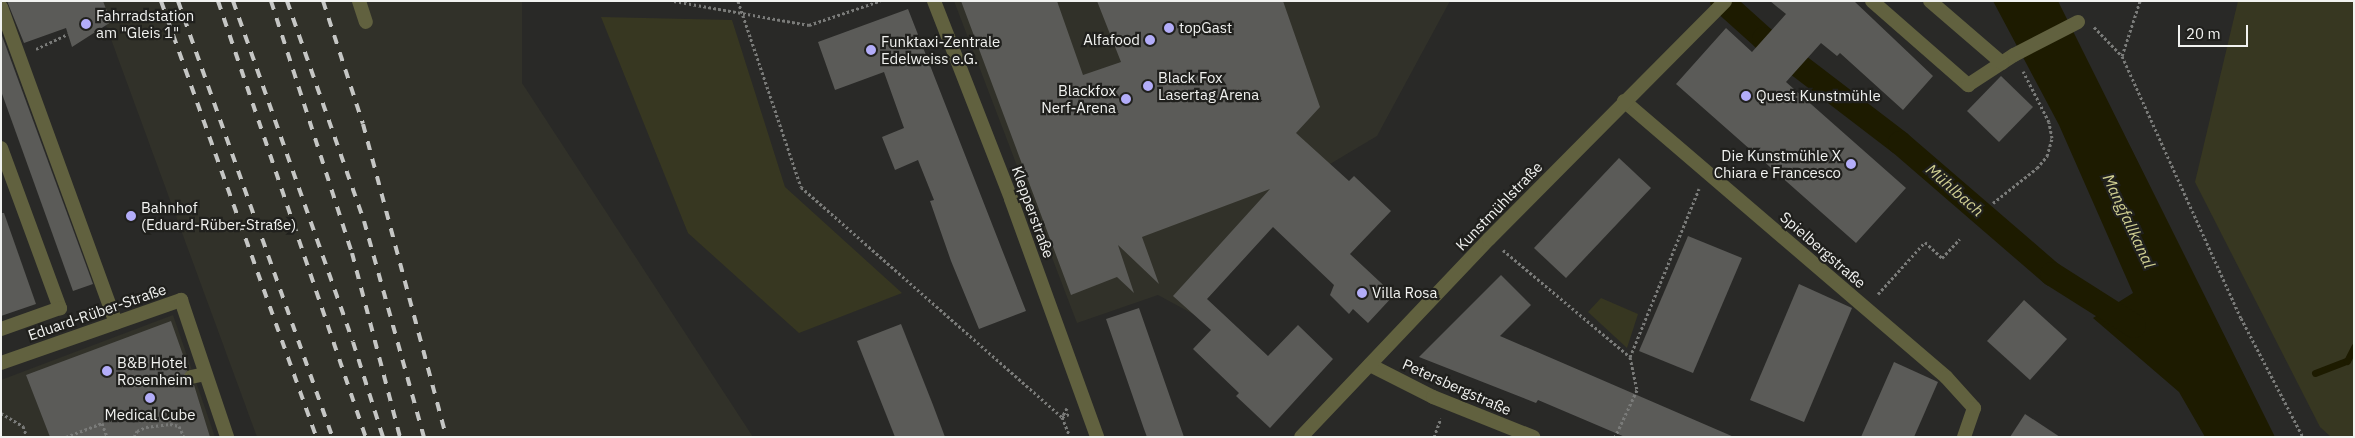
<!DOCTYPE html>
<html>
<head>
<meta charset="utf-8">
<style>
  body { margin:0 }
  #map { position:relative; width:2355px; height:438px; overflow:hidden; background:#292927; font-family:"IBM Plex Sans",sans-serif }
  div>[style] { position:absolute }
  .built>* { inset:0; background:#313129 }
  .green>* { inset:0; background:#373721 }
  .water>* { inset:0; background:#1d1b00 }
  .stream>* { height:7px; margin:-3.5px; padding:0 3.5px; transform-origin:3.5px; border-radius:3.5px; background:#1d1b00 }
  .canal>* { height:24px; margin:-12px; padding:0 12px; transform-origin:12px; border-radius:12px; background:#1d1b00 }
  .building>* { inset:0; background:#5b5b58 }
  .path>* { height:3px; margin-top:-1.5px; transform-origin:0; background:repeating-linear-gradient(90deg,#7a7b79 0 2.5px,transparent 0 5px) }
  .service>* { height:14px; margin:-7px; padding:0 7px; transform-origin:7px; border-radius:7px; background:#61613f }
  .minor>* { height:14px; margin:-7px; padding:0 7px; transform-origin:7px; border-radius:7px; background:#61613f }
  .tertiary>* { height:14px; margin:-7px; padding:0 7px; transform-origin:7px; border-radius:7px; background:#61613f }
  .rail>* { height:4px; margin-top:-2px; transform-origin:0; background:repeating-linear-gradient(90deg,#c5c6c4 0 9px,transparent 0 18px) }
  .dots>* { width:14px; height:14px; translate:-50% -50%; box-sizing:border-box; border:2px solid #20201d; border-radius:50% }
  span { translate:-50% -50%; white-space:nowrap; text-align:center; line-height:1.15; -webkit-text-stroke:4.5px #20201d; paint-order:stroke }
  .poi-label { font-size:15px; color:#f1f2f0 }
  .left { translate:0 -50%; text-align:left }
  .right { translate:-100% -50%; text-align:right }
  .street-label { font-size:15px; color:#f1f2f0 }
  .water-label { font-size:16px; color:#d0cf92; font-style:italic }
  .frame { position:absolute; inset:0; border:2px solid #f1f2f0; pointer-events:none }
  .scale { position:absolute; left:2178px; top:25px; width:70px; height:22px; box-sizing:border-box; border:2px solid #f1f2f0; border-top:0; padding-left:6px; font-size:15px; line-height:18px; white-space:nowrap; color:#f1f2f0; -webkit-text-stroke:4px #20201d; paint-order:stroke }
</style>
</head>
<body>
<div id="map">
  <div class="built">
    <i style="clip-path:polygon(97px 1px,522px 1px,522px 83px,753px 437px,257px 437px)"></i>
    <i style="clip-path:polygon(954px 1px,1450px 1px,1377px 136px,1330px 164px,1193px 314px,1158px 295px,1077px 323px)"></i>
    <i style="clip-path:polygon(173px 315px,215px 437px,1px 437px,1px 380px)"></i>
  </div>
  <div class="green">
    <i style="clip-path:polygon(2238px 1px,2354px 1px,2354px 437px,2331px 437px,2320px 427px,2195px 182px)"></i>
    <i style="clip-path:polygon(601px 17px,732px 20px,785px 187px,902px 293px,799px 333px,688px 233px)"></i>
    <i style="clip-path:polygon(1601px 298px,1638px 314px,1627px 348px,1588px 312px)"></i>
  </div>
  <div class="water">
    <i style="clip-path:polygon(1993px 1px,2058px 1px,2275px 437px,2205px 437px,2179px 392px,2093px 318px,2133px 293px,2059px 125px)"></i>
  </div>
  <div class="stream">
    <i style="left:2315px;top:373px;width:34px;rotate:-21deg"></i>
    <i style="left:2347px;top:361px;width:16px;rotate:-63deg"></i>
  </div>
  <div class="canal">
    <i style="left:1722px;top:1px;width:57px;rotate:42.1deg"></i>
    <i style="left:1764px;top:39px;width:171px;rotate:37.4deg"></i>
    <i style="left:1900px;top:143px;width:201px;rotate:40.8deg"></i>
    <i style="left:2052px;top:274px;width:97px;rotate:32.4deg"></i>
  </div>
  <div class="building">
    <i style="clip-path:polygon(7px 1px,103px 1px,111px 22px,72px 47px,66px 28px,24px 43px)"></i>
    <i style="clip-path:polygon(961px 1px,1057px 1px,1083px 75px,1121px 62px,1097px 1px,1283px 1px,1320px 107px,1296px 133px,1349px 181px,1354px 176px,1391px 211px,1350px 254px,1394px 295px,1368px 323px,1353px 309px,1349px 314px,1330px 295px,1334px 285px,1273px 227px,1207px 299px,1268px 356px,1298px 325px,1333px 359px,1270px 428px,1236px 396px,1239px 393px,1193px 349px,1211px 330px,1173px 296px,1270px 189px,1142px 237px,1159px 284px,1118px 245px,1134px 293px,1117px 277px,1071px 295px)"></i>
    <i style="clip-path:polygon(1770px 1px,1854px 1px,1933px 76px,1903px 110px,1840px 53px,1837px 56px,1821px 43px,1786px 82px,1906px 188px,1856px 243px,1676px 84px,1726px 28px,1752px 52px,1786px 14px)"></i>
    <i style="clip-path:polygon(908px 9px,1026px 311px,979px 329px,951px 261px,930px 201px,934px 200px,918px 160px,895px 170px,882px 137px,904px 128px,884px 72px,835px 90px,818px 42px)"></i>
    <i style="clip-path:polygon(1px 33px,93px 284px,73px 291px,1px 91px)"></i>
    <i style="clip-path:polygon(2001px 76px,2033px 107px,1999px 142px,1967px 111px)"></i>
    <i style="clip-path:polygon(1619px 158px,1651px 188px,1566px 278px,1534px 248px)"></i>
    <i style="clip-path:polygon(1px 213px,4px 213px,36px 304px,1px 316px)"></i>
    <i style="clip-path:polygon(1688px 236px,1742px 258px,1693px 373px,1639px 351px)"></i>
    <i style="clip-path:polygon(1501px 275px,1531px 305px,1500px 336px,1734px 437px,1625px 437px,1538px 400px,1536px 403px,1419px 357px)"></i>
    <i style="clip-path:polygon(1799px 284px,1852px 308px,1804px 422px,1750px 400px)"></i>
    <i style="clip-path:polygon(2024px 300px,2067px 339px,2030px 380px,1987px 341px)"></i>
    <i style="clip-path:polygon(1139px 308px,1177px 417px,1184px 437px,1147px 437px,1144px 429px,1106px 319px)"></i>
    <i style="clip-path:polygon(171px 321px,188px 369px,183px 379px,188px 385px,194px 385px,210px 437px,50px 437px,26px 375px)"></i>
    <i style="clip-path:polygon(901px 324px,933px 405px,945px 437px,895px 437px,857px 341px)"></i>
    <i style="clip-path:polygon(1894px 362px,1938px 382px,1914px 437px,1861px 437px)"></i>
    <i style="clip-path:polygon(2025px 414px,2060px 437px,2010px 437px)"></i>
  </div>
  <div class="path">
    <i style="left:674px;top:1px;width:137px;rotate:10.1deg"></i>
    <i style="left:809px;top:25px;width:75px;rotate:-18.7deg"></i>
    <i style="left:738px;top:1px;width:196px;rotate:71.3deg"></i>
    <i style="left:801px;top:187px;width:348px;rotate:41.4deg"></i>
    <i style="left:1062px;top:417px;width:8px;rotate:-23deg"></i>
    <i style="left:2140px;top:1px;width:58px;rotate:108.1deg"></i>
    <i style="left:2122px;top:56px;width:288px;rotate:65.6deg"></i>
    <i style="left:2241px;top:318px;width:134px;rotate:62.5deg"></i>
    <i style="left:2094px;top:27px;width:40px;rotate:46deg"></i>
    <i style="left:36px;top:49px;width:35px;rotate:-25deg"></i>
    <i style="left:1993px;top:203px;width:56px;rotate:-38.5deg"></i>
    <i style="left:2037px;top:168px;width:16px;rotate:-50deg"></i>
    <i style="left:2047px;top:156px;width:19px;rotate:-74deg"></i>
    <i style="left:2052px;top:138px;width:16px;rotate:-101deg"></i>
    <i style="left:2049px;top:122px;width:57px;rotate:-117deg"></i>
    <i style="left:1503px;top:250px;width:166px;rotate:40.1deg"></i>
    <i style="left:1630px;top:357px;width:34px;rotate:78deg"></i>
    <i style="left:1637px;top:390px;width:52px;rotate:115.1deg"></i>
    <i style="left:1878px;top:294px;width:70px;rotate:-47.9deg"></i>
    <i style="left:1925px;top:242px;width:23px;rotate:43deg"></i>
    <i style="left:1942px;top:258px;width:26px;rotate:-47deg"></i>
    <i style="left:1630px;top:357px;width:182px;rotate:-67.7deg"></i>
    <i style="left:1067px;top:408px;width:10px;rotate:119deg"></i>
    <i style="left:1062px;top:417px;width:22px;rotate:68deg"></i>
    <i style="left:1px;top:413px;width:26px;rotate:31deg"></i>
    <i style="left:23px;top:426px;width:12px;rotate:70deg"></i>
    <i style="left:66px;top:437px;width:39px;rotate:-21deg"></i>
    <i style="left:102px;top:423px;width:15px;rotate:70deg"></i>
    <i style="left:134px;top:437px;width:7px;rotate:-63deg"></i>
    <i style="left:137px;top:431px;width:10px;rotate:-24deg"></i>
    <i style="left:146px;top:427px;width:24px;rotate:-7deg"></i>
    <i style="left:170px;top:424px;width:9px;rotate:13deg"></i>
    <i style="left:179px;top:426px;width:12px;rotate:66deg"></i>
    <i style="left:1434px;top:437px;width:20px;rotate:-70deg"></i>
  </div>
  <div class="service">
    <i style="left:359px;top:1px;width:22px;rotate:72deg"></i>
    <i style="left:1px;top:7px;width:336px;rotate:70deg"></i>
    <i style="left:1px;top:148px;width:171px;rotate:69.8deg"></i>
    <i style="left:60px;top:308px;width:63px;rotate:160.4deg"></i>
    <i style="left:191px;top:377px;width:14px;rotate:-12deg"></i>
  </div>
  <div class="minor">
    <i style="left:1872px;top:1px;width:128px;rotate:41.2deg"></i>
    <i style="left:1968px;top:85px;width:55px;rotate:-33.1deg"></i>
    <i style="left:2014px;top:55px;width:72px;rotate:-27.3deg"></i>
    <i style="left:1930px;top:1px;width:95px;rotate:40.7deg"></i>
    <i style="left:1624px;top:101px;width:424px;rotate:40.6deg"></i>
    <i style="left:1946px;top:377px;width:42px;rotate:47.9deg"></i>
    <i style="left:1974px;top:408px;width:31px;rotate:109deg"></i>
    <i style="left:1px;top:363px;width:191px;rotate:-19.3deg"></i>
    <i style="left:181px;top:300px;width:145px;rotate:71.4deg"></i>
    <i style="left:1370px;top:365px;width:71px;rotate:26.9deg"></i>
    <i style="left:1433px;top:397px;width:108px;rotate:21.8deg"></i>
    <i style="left:1301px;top:437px;width:273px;rotate:-46.5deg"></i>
    <i style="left:1489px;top:239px;width:335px;rotate:-45.2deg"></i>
  </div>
  <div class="tertiary">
    <i style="left:934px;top:1px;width:212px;rotate:68.7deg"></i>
    <i style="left:1011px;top:199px;width:253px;rotate:70.1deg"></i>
  </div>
  <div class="rail">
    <i style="left:161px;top:1px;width:463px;rotate:70.4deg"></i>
    <i style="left:178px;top:1px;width:462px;rotate:70.5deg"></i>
    <i style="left:218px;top:1px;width:460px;rotate:71.3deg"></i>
    <i style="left:233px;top:1px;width:361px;rotate:70.6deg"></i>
    <i style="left:353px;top:342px;width:100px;rotate:72.5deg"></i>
    <i style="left:271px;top:1px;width:265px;rotate:72.2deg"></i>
    <i style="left:352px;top:253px;width:190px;rotate:75.4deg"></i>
    <i style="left:287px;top:1px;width:233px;rotate:70.7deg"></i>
    <i style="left:364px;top:221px;width:224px;rotate:74.5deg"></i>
    <i style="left:323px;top:1px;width:129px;rotate:72deg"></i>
    <i style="left:363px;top:124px;width:324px;rotate:75.1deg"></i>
  </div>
  <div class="dots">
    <i style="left:86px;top:24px;background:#b3adf9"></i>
    <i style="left:1169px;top:28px;background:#b3adf9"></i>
    <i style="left:1150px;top:40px;background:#b3adf9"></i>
    <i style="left:871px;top:50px;background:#b3adf9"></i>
    <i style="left:1148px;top:86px;background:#b3adf9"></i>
    <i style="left:1746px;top:96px;background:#b3adf9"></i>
    <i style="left:1126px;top:99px;background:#b3adf9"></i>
    <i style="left:1851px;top:164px;background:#b3adf9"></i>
    <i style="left:131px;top:216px;background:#b3adf9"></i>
    <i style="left:1362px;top:293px;background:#b3adf9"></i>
    <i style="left:107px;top:371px;background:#b3adf9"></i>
    <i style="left:150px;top:398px;background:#b3adf9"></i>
  </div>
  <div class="poi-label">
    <span class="left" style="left:96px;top:24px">Fahrradstation<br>am "Gleis 1"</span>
    <span class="left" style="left:1179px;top:28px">topGast</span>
    <span class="right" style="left:1140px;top:40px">Alfafood</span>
    <span class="left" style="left:881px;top:50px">Funktaxi-Zentrale<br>Edelweiss e.G.</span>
    <span class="left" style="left:1158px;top:86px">Black Fox<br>Lasertag Arena</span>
    <span class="right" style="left:1116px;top:99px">Blackfox<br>Nerf-Arena</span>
    <span class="left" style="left:1756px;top:96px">Quest Kunstmühle</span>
    <span class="right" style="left:1841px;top:164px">Die Kunstmühle X<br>Chiara e Francesco</span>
    <span class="left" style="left:141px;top:216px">Bahnhof<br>(Eduard-Rüber-Straße)</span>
    <span class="left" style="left:1372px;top:293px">Villa Rosa</span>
    <span class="left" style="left:117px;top:371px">B&amp;B Hotel<br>Rosenheim</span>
    <span style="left:150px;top:415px">Medical Cube</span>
  </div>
  <div class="street-label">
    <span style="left:1499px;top:206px;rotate:-46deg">Kunstmühlstraße</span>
    <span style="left:1033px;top:212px;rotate:70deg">Klepperstraße</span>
    <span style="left:1823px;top:250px;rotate:41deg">Spielbergstraße</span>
    <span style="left:97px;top:312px;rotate:-19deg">Eduard-Rüber-Straße</span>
    <span style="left:1457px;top:387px;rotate:24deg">Petersbergstraße</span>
  </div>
  <div class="water-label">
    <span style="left:1955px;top:190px;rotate:41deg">Mühlbach</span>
    <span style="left:2129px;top:221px;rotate:65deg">Mangfallkanal</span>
  </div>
  <div class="frame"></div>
  <div class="scale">20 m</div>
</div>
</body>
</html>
